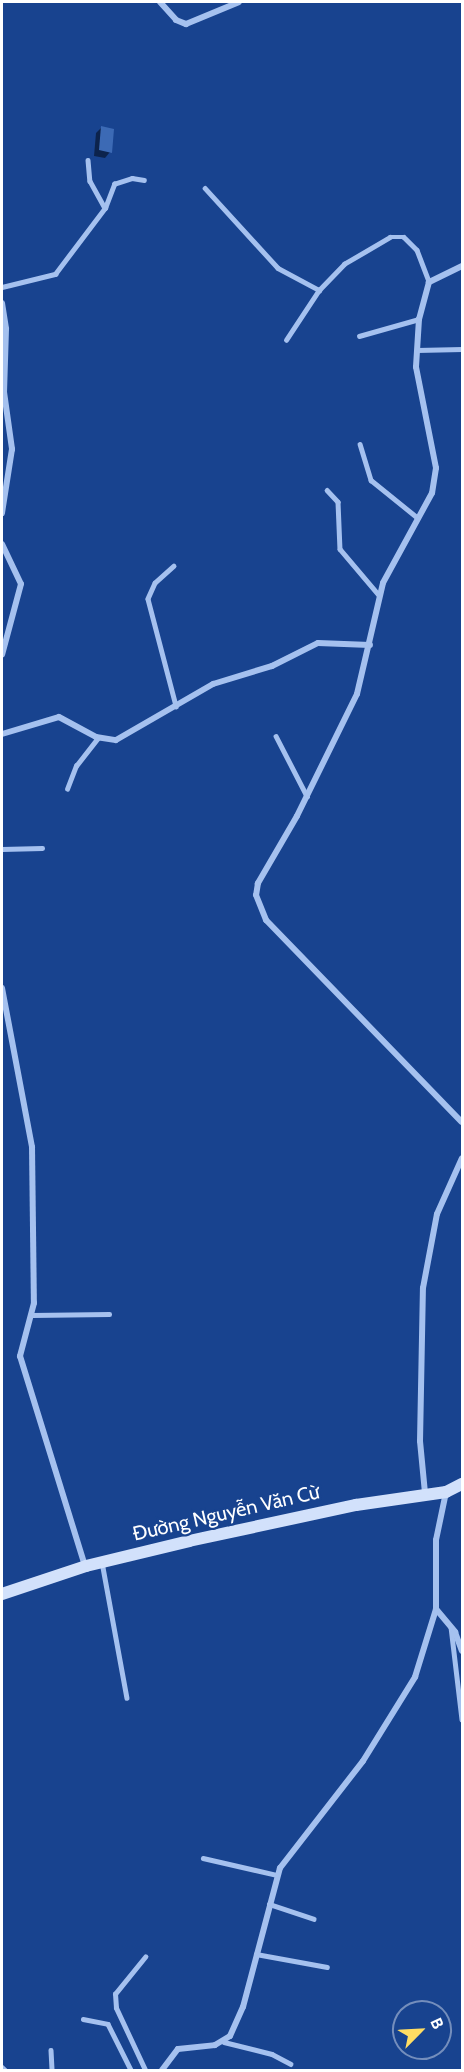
<!DOCTYPE html>
<html>
<head>
<meta charset="utf-8">
<style>
  body { margin:0 }
  #map { position:relative; width:464px; height:2072px; overflow:hidden; background:#18438f; font-family:Cabin,sans-serif }
  div>[style] { position:absolute }
  .shadow>* { inset:0; background:#0007 }
  .building>* { inset:0; background:#3c6ab5 }
  .lane>* { height:4.5px; margin:-2.25px; padding:0 2.25px; transform-origin:2.25px; border-radius:2.25px; background:#a5c1ef }
  .street>* { height:6px; margin:-3px; padding:0 3px; transform-origin:3px; border-radius:3px; background:#a5c1ef }
  .secondary>* { height:12px; margin:-6px; padding:0 6px; transform-origin:6px; border-radius:6px; background:#d2e1fb }
  span { translate:-50% -50%; white-space:nowrap; text-align:center; line-height:1.15; -webkit-text-stroke:4.5px #18438f; paint-order:stroke }
  .street-label { font-size:20px; color:#fff }
  .frame { position:absolute; inset:0; border:3px solid #fff; pointer-events:none }
  .north { position:absolute; left:392px; top:2000px; width:60px; height:60px; box-sizing:border-box; background:#18438f; border:2px solid #748ebc; border-radius:50%; rotate:66deg; font-size:16px; font-weight:700; line-height:24px; text-align:center; color:#fff }
  .north::after { content:''; display:block; margin:auto; width:21px; height:27px; background:#ffdd63; clip-path:polygon(50% 0,100% 100%,50% 72%,0 100%) }
</style>
</head>
<body>
<div id="map">
  <div class="shadow">
    <i style="clip-path:polygon(101px 128px,110px 152px,105px 158px,94px 156px,96px 133px)"></i>
  </div>
  <div class="building">
    <i style="clip-path:polygon(101px 126px,114px 129px,112px 153px,99px 150px)"></i>
  </div>
  <div class="lane">
    <i style="left:88px;top:160px;width:21px;rotate:85deg"></i>
    <i style="left:90px;top:181px;width:31px;rotate:61deg"></i>
    <i style="left:205px;top:188px;width:108px;rotate:47.6deg"></i>
    <i style="left:278px;top:268px;width:47px;rotate:28.2deg"></i>
    <i style="left:2px;top:287px;width:55px;rotate:-13.8deg"></i>
    <i style="left:55px;top:274px;width:83px;rotate:-52.9deg"></i>
    <i style="left:105px;top:208px;width:26px;rotate:-69deg"></i>
    <i style="left:114px;top:184px;width:19px;rotate:-18deg"></i>
    <i style="left:132px;top:178px;width:12px;rotate:9deg"></i>
    <i style="left:359px;top:336px;width:62px;rotate:-15.8deg"></i>
    <i style="left:286px;top:340px;width:60px;rotate:-56.6deg"></i>
    <i style="left:319px;top:290px;width:36px;rotate:-46deg"></i>
    <i style="left:344px;top:264px;width:53px;rotate:-30.4deg"></i>
    <i style="left:390px;top:237px;width:14px"></i>
    <i style="left:404px;top:237px;width:18px;rotate:45deg"></i>
    <i style="left:417px;top:250px;width:34px;rotate:69deg"></i>
    <i style="left:417px;top:350px;width:45px;rotate:-1.3deg"></i>
    <i style="left:360px;top:444px;width:38px;rotate:73deg"></i>
    <i style="left:371px;top:480px;width:60px;rotate:39deg"></i>
    <i style="left:327px;top:490px;width:16px;rotate:47deg"></i>
    <i style="left:338px;top:502px;width:47px;rotate:87.6deg"></i>
    <i style="left:340px;top:549px;width:60px;rotate:49.7deg"></i>
    <i style="left:174px;top:566px;width:25px;rotate:138deg"></i>
    <i style="left:155px;top:583px;width:17px;rotate:114deg"></i>
    <i style="left:148px;top:599px;width:111px;rotate:75.3deg"></i>
    <i style="left:276px;top:736px;width:68px;rotate:62.7deg"></i>
    <i style="left:67px;top:789px;width:25px;rotate:-69deg"></i>
    <i style="left:76px;top:766px;width:36px;rotate:-52deg"></i>
    <i style="left:2px;top:849px;width:40px;rotate:-1.4deg"></i>
    <i style="left:32px;top:1315px;width:77px;rotate:-0.7deg"></i>
    <i style="left:102px;top:1562px;width:138px;rotate:79.6deg"></i>
    <i style="left:451px;top:1627px;width:93px;rotate:83.2deg"></i>
    <i style="left:203px;top:1858px;width:76px;rotate:12.9deg"></i>
    <i style="left:269px;top:1904px;width:47px;rotate:18.4deg"></i>
    <i style="left:256px;top:1954px;width:72px;rotate:10.4deg"></i>
    <i style="left:83px;top:2019px;width:25px;rotate:11deg"></i>
    <i style="left:108px;top:2024px;width:51px;rotate:63.4deg"></i>
    <i style="left:224px;top:2042px;width:49px;rotate:14deg"></i>
    <i style="left:272px;top:2054px;width:21px;rotate:28deg"></i>
    <i style="left:51px;top:2050px;width:20px;rotate:87deg"></i>
    <i style="left:2px;top:2067px;width:4px;rotate:45deg"></i>
    <i style="left:145px;top:2070px;width:68px;rotate:-115.1deg"></i>
    <i style="left:116px;top:2008px;width:14px;rotate:-94deg"></i>
    <i style="left:115px;top:1994px;width:48px;rotate:-51deg"></i>
  </div>
  <div class="street">
    <i style="left:160px;top:2px;width:24px;rotate:48deg"></i>
    <i style="left:176px;top:20px;width:11px;rotate:22deg"></i>
    <i style="left:186px;top:24px;width:57px;rotate:-22.5deg"></i>
    <i style="left:462px;top:266px;width:37px;rotate:154deg"></i>
    <i style="left:429px;top:282px;width:38px;rotate:105deg"></i>
    <i style="left:419px;top:319px;width:48px;rotate:93.6deg"></i>
    <i style="left:416px;top:367px;width:103px;rotate:78.8deg"></i>
    <i style="left:436px;top:468px;width:25px;rotate:99deg"></i>
    <i style="left:432px;top:493px;width:102px;rotate:118.6deg"></i>
    <i style="left:383px;top:583px;width:114px;rotate:103.2deg"></i>
    <i style="left:357px;top:694px;width:136px;rotate:116.2deg"></i>
    <i style="left:297px;top:816px;width:78px;rotate:120.2deg"></i>
    <i style="left:258px;top:883px;width:12px;rotate:99deg"></i>
    <i style="left:256px;top:895px;width:27px;rotate:68deg"></i>
    <i style="left:266px;top:920px;width:281px;rotate:45.9deg"></i>
    <i style="left:2px;top:303px;width:26px;rotate:81deg"></i>
    <i style="left:6px;top:329px;width:63px;rotate:91.8deg"></i>
    <i style="left:4px;top:392px;width:58px;rotate:82deg"></i>
    <i style="left:12px;top:449px;width:65px;rotate:98.9deg"></i>
    <i style="left:2px;top:544px;width:44px;rotate:64.6deg"></i>
    <i style="left:21px;top:584px;width:73px;rotate:105deg"></i>
    <i style="left:2px;top:734px;width:59px;rotate:-16.6deg"></i>
    <i style="left:59px;top:717px;width:42px;rotate:28.4deg"></i>
    <i style="left:96px;top:737px;width:20px;rotate:9deg"></i>
    <i style="left:116px;top:740px;width:112px;rotate:-30deg"></i>
    <i style="left:213px;top:684px;width:62px;rotate:-17deg"></i>
    <i style="left:272px;top:666px;width:51px;rotate:-26.6deg"></i>
    <i style="left:318px;top:643px;width:52px;rotate:2.2deg"></i>
    <i style="left:2px;top:988px;width:162px;rotate:79.3deg"></i>
    <i style="left:32px;top:1147px;width:156px;rotate:89.3deg"></i>
    <i style="left:34px;top:1303px;width:55px;rotate:104.8deg"></i>
    <i style="left:20px;top:1356px;width:220px;rotate:72.8deg"></i>
    <i style="left:425px;top:1493px;width:52px;rotate:-95.5deg"></i>
    <i style="left:420px;top:1441px;width:153px;rotate:-88.9deg"></i>
    <i style="left:423px;top:1288px;width:75px;rotate:-79.3deg"></i>
    <i style="left:437px;top:1214px;width:61px;rotate:-65.9deg"></i>
    <i style="left:436px;top:1609px;width:30px;rotate:50deg"></i>
    <i style="left:455px;top:1632px;width:20px;rotate:70deg"></i>
    <i style="left:162px;top:2070px;width:26px;rotate:-53deg"></i>
    <i style="left:178px;top:2049px;width:37px;rotate:-6deg"></i>
    <i style="left:215px;top:2045px;width:17px;rotate:-31deg"></i>
    <i style="left:230px;top:2036px;width:32px;rotate:-66deg"></i>
    <i style="left:243px;top:2007px;width:144px;rotate:-75.1deg"></i>
    <i style="left:280px;top:1868px;width:135px;rotate:-52.2deg"></i>
    <i style="left:363px;top:1761px;width:99px;rotate:-58.2deg"></i>
    <i style="left:415px;top:1677px;width:71px;rotate:-72.8deg"></i>
    <i style="left:436px;top:1609px;width:69px;rotate:-90deg"></i>
    <i style="left:436px;top:1540px;width:49px;rotate:-78.2deg"></i>
  </div>
  <div class="secondary">
    <i style="left:2px;top:1594px;width:89px;rotate:-18.4deg"></i>
    <i style="left:86px;top:1566px;width:106px;rotate:-13.6deg"></i>
    <i style="left:189px;top:1541px;width:171px;rotate:-12.2deg"></i>
    <i style="left:356px;top:1505px;width:91px;rotate:-8.2deg"></i>
    <i style="left:446px;top:1492px;width:18px;rotate:-27deg"></i>
  </div>
  <div class="street-label">
    <span style="left:226px;top:1513px;rotate:-13deg">Đường Nguyễn Văn Cừ</span>
  </div>
  <div class="frame"></div>
  <div class="north">B</div>
</div>
</body>
</html>
